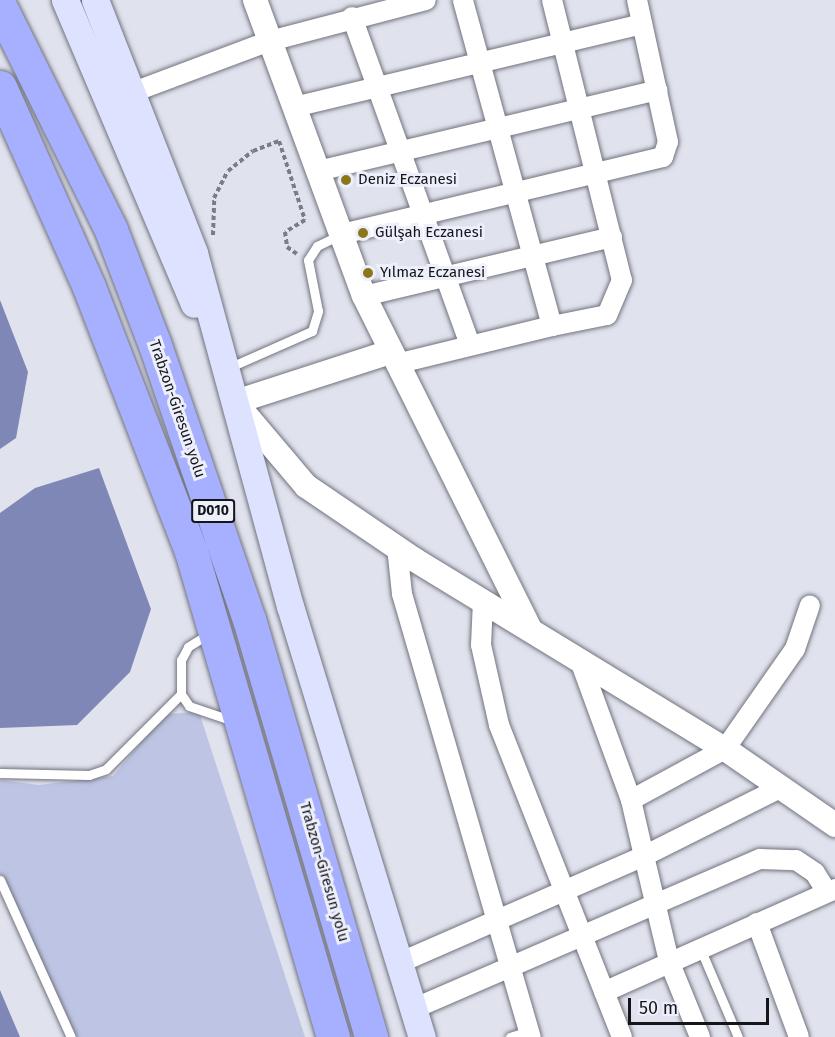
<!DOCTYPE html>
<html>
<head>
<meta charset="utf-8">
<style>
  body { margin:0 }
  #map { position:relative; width:835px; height:1037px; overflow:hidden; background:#e0e2ed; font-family:"Fira Sans",sans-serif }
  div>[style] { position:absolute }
  .green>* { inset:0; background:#bec5e4 }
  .water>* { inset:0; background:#7f87b7 }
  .path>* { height:4px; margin-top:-2px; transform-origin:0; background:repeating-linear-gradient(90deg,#7b7c84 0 4.5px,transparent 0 7.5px) }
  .roads { filter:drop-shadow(0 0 2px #71737d) drop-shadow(0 0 2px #71737d) }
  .service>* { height:9px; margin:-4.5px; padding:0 4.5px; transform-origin:4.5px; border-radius:4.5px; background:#fff }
  .minor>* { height:20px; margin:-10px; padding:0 10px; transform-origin:10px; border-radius:10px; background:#fff }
  .tertiary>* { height:24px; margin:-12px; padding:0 12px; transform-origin:12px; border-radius:12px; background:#fff }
  .secondary>* { height:27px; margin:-13.5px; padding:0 13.5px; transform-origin:13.5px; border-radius:13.5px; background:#dde2ff }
  .trunk>* { height:33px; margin:-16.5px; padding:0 16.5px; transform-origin:16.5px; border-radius:16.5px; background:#a6b0fe }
  .dots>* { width:16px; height:16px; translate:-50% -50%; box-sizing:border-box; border:3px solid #edeffb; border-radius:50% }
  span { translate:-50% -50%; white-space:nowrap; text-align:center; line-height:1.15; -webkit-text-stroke:6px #edeffb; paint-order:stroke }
  .shield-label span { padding:2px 4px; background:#edeffb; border:2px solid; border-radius:4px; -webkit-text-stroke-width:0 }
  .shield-label { font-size:14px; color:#151519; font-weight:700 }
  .poi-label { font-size:15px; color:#151519 }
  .left { translate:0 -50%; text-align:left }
  .street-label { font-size:15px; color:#151519 }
  .scale { position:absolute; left:628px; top:998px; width:141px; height:27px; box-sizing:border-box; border:3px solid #151519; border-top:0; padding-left:8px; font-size:18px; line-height:21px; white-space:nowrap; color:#151519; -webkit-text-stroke:4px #edeffb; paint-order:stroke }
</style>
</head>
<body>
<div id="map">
  <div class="green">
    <i style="clip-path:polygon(199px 712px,305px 1037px,67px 1037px,0 889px,0 780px,39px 785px,113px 776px,165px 714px)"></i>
  </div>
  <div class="water">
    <i style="clip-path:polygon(0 300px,28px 372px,16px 438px,0 449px)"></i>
    <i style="clip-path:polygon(99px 468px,151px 609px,130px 672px,77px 725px,0 728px,0 513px,35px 488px)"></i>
    <i style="clip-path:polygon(0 990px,20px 1037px,0 1037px)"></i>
  </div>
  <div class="path">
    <i style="left:213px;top:235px;width:37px;rotate:-88deg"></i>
    <i style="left:214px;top:198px;width:30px;rotate:-63deg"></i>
    <i style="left:228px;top:171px;width:32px;rotate:-39deg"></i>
    <i style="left:253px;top:151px;width:28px;rotate:-21deg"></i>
    <i style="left:279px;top:141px;width:83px;rotate:71.8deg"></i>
    <i style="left:305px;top:220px;width:23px;rotate:149deg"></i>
    <i style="left:285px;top:232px;width:15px;rotate:82deg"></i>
    <i style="left:287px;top:247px;width:12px;rotate:35deg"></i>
  </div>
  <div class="roads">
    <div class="service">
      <i style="left:228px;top:368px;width:92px;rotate:-23.8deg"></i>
      <i style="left:312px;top:331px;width:21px;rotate:-73deg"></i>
      <i style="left:318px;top:311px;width:52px;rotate:-101.1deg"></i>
      <i style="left:308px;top:260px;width:17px;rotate:-57deg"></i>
      <i style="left:317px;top:246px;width:25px;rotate:-26deg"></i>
      <i style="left:210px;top:633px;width:26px;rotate:148deg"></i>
      <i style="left:188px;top:647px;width:15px;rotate:118deg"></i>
      <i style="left:181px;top:660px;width:34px;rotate:90deg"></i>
      <i style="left:181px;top:694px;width:14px;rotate:56deg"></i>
      <i style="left:189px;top:706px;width:46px;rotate:18.8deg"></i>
      <i style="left:0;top:773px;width:89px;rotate:1.3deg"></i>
      <i style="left:89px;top:775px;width:18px;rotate:-19deg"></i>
      <i style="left:106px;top:769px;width:106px;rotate:-45deg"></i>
      <i style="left:0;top:880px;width:172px;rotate:65.7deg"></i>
      <i style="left:700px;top:948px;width:97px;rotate:66.9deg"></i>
      <i style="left:510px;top:1037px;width:20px;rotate:-18deg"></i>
    </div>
    <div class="minor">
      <i style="left:552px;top:0;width:289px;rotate:76deg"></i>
      <i style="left:622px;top:280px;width:38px;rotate:113deg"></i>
      <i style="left:607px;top:315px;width:56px;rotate:168.7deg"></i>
      <i style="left:352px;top:17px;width:348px;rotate:70.2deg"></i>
      <i style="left:120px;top:97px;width:160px;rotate:-20.5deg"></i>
      <i style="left:270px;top:41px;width:161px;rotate:-14.7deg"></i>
      <i style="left:294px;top:107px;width:358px;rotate:-13.4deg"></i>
      <i style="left:318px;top:171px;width:349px;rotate:-13.4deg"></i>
      <i style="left:342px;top:234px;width:330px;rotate:-13.5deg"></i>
      <i style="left:663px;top:157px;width:16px;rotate:-72deg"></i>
      <i style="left:668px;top:142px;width:145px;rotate:-102.3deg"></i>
      <i style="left:364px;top:296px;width:255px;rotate:-13.4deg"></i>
      <i style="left:396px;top:364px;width:161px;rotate:-13.7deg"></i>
      <i style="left:552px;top:326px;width:338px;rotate:-105.3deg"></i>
      <i style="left:397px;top:547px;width:47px;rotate:83.9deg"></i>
      <i style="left:402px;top:594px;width:461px;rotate:73.8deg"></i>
      <i style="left:483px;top:601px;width:44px;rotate:92.6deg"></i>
      <i style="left:481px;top:645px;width:82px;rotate:77.3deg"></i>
      <i style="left:499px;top:725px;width:335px;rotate:68.5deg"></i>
      <i style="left:631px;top:800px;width:107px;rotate:-28.5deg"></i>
      <i style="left:725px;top:749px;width:122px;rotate:-55deg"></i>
      <i style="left:795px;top:649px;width:46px;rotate:-71.2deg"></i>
      <i style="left:757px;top:923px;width:121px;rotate:69.8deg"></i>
      <i style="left:399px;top:963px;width:267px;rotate:-23.6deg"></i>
      <i style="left:644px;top:856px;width:57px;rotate:-103.1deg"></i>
      <i style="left:631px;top:800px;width:148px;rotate:-110.1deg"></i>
      <i style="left:604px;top:992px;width:253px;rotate:-24deg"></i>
      <i style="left:413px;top:1009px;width:378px;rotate:-23.4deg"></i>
      <i style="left:760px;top:859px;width:36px;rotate:2deg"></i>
      <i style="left:796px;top:860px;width:23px;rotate:34deg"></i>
      <i style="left:815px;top:873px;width:22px;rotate:58deg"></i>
      <i style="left:700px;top:1037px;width:82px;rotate:-112.2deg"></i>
      <i style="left:669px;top:961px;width:108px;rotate:-103.4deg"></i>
      <i style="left:644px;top:856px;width:152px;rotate:-26.6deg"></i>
    </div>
    <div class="tertiary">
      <i style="left:255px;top:0;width:315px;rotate:69.8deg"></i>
      <i style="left:364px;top:296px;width:372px;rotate:63.5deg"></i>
      <i style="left:390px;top:352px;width:163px;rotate:162.1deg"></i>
      <i style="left:235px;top:402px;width:110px;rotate:49.8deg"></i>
      <i style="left:306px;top:486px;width:132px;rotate:34.2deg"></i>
      <i style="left:415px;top:560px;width:363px;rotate:31.4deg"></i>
      <i style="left:725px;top:749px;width:134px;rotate:34.6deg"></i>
    </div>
    <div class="secondary">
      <i style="left:65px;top:0;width:330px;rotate:67deg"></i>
      <i style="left:95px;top:0;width:272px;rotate:68.6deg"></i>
      <i style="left:194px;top:253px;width:366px;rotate:74.8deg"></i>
      <i style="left:290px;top:606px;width:451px;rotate:73deg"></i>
    </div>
    <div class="trunk">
      <i style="left:0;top:6px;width:250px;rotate:63.6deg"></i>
      <i style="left:111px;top:230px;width:123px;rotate:69.1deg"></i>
      <i style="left:155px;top:345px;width:290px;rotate:71.1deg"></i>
      <i style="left:249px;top:619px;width:435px;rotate:73.7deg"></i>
      <i style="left:0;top:87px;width:219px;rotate:66deg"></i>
      <i style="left:89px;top:287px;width:283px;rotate:68.9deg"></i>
      <i style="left:191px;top:551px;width:506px;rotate:73.71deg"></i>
    </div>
  </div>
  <div class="dots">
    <i style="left:346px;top:180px;background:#8b771b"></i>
    <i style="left:363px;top:233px;background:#8b771b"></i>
    <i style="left:368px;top:273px;background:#8b771b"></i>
  </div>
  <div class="shield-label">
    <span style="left:213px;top:511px">D010</span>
  </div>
  <div class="poi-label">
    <span class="left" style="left:358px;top:180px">Deniz Eczanesi</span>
    <span class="left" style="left:375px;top:233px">Gülşah Eczanesi</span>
    <span class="left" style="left:380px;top:273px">Yılmaz Eczanesi</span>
  </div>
  <div class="street-label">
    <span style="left:177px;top:409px;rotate:71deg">Trabzon-Giresun yolu</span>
    <span style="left:324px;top:872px;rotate:74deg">Trabzon-Giresun yolu</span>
  </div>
  <div class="scale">50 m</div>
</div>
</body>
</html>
